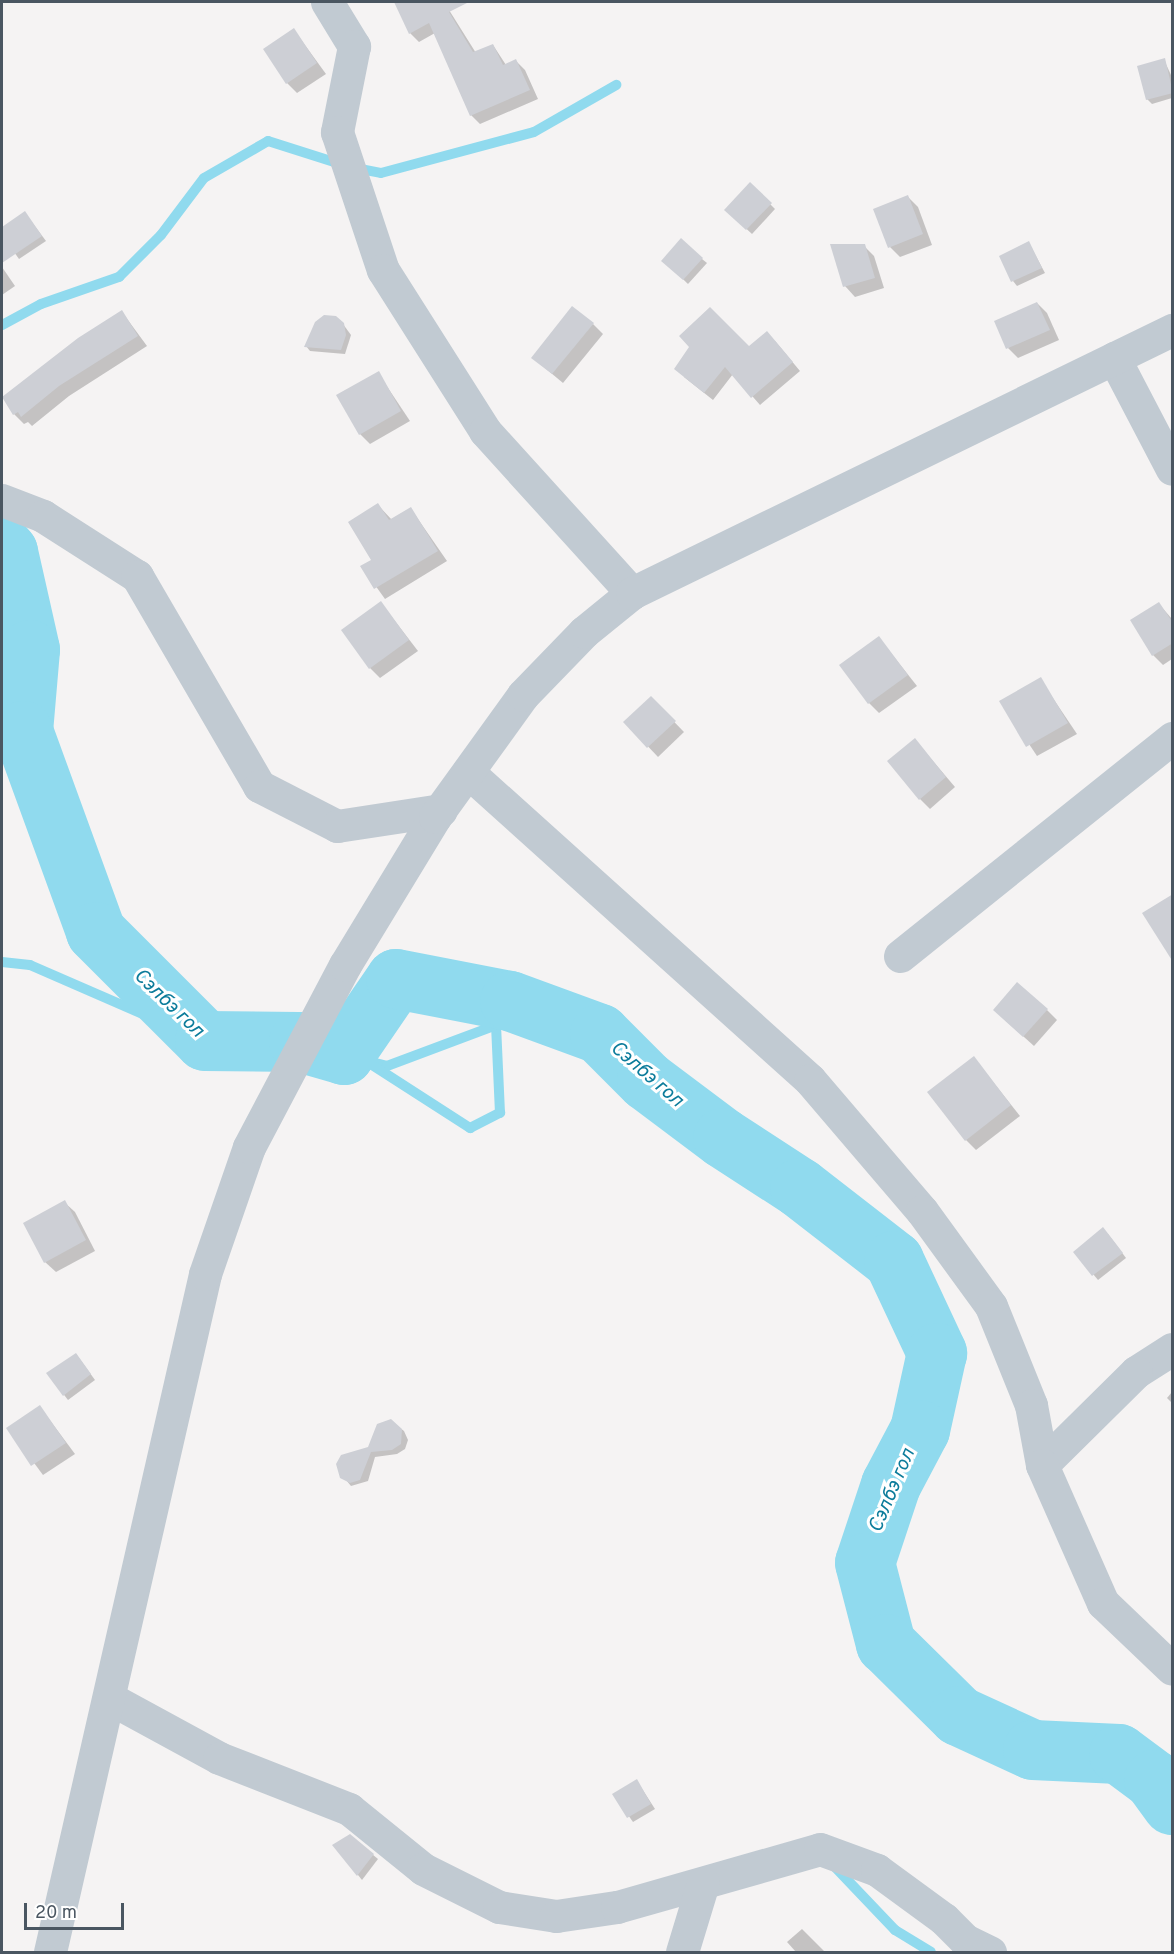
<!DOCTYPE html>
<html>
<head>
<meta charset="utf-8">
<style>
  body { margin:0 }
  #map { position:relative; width:1174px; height:1954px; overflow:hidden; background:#f5f3f3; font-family:Overpass,sans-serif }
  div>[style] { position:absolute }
  .shadow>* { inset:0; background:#0003 }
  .stream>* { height:10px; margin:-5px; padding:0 5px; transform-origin:5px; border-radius:5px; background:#90daee }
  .river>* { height:60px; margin:-30px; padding:0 30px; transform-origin:30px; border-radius:30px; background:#90daee }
  .building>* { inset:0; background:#cdcfd5 }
  .minor>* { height:33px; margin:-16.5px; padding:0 16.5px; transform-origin:16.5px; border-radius:16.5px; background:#c1cad2 }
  span { translate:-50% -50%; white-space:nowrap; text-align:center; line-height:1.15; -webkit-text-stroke:6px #fff; paint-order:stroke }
  .water-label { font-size:20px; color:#0c7c9b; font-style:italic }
  .frame { position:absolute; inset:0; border:3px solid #4a5661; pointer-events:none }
  .scale { position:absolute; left:24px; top:1903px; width:100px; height:27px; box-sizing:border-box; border:3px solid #4a5661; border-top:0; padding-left:8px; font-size:18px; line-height:21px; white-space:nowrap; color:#4a5661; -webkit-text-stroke:4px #fff; paint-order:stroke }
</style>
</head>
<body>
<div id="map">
  <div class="shadow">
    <i style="clip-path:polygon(406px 2px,444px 2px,476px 53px,493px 45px,506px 65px,516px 61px,525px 70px,538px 99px,480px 124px,471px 115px,435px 33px,419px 42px,410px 33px,398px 6px)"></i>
    <i style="clip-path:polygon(294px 30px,326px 74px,297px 93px,287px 83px)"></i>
    <i style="clip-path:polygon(1164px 60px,1172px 77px,1172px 98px,1152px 104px,1147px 99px)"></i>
    <i style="clip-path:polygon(750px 184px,775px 209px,752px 234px,726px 210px)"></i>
    <i style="clip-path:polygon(908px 197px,918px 207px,932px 245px,900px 257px,890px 247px)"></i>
    <i style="clip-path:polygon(25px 213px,46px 241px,19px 259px,2px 235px,2px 229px)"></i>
    <i style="clip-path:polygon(1029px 243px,1045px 273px,1017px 286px,1013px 281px)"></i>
    <i style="clip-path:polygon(864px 246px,874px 256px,884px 288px,855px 297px,845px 286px)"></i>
    <i style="clip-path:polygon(702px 259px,707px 263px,688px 284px,663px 260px)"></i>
    <i style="clip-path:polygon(2px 267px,15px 286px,2px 295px)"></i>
    <i style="clip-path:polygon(1037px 303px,1047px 313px,1059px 340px,1018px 358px,1008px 348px)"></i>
    <i style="clip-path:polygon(122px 312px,147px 346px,69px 396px,32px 426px,28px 422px,24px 424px,14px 414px)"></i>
    <i style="clip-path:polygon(340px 320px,351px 335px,345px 354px,310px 351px,306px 346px)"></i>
    <i style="clip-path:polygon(593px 324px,603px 334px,563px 383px,533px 358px)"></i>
    <i style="clip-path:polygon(775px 341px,800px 371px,760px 405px,733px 374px,713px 400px,684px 377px)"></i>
    <i style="clip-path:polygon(378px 373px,410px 421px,370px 444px,360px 434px)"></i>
    <i style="clip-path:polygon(378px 505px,392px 520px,411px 509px,447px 561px,385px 599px,362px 567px,373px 560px)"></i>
    <i style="clip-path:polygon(381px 603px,418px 651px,380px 678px,370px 668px)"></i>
    <i style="clip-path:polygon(1159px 604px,1172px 619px,1172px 659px,1163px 665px,1153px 655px)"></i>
    <i style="clip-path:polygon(879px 638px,917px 686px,879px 713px,869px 703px)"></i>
    <i style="clip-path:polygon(1040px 679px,1077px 734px,1037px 756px,1001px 702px)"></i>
    <i style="clip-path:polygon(651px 698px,684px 732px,658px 757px,625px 722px)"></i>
    <i style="clip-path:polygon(915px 740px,955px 787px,930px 809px,920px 799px)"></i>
    <i style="clip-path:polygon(1047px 1010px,1057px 1020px,1034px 1046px,1005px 1020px)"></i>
    <i style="clip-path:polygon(974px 1058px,1020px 1116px,976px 1150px,966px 1140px)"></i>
    <i style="clip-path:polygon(64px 1202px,75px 1212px,95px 1251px,56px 1272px,45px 1262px)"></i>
    <i style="clip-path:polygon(1108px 1234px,1126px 1258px,1098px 1280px,1075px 1252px)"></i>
    <i style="clip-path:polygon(76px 1354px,95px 1380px,68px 1400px,48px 1374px)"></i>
    <i style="clip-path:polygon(1172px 1392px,1172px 1403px,1167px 1398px)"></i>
    <i style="clip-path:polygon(40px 1407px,75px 1454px,43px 1475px,8px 1428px)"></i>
    <i style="clip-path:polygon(391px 1421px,404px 1431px,408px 1440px,405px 1449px,397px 1454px,375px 1457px,368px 1481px,351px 1486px,346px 1480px)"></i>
    <i style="clip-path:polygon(637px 1781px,655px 1809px,633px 1822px,614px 1795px)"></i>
    <i style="clip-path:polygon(350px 1836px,378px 1859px,362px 1880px,358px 1875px)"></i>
    <i style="clip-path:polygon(802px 1929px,825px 1952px,796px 1952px,787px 1942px)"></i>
  </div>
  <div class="stream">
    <i style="left:355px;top:168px;width:26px;rotate:11deg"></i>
    <i style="left:381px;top:173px;width:158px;rotate:-15deg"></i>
    <i style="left:534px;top:132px;width:95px;rotate:-29.8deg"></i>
    <i style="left:2px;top:325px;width:44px;rotate:-28.3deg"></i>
    <i style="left:41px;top:304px;width:83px;rotate:-19.1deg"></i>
    <i style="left:119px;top:277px;width:59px;rotate:-45deg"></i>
    <i style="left:161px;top:235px;width:71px;rotate:-53deg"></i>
    <i style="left:204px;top:178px;width:74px;rotate:-30deg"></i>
    <i style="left:268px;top:141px;width:76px;rotate:17.7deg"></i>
    <i style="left:2px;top:962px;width:28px;rotate:6deg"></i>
    <i style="left:30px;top:965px;width:191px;rotate:23.5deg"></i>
    <i style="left:344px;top:1055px;width:44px;rotate:14.3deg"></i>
    <i style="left:387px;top:1066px;width:160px;rotate:-20.5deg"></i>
    <i style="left:366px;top:1061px;width:124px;rotate:32.8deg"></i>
    <i style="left:470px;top:1128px;width:34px;rotate:-27deg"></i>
    <i style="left:500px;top:1113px;width:87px;rotate:-92.6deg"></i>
    <i style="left:835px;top:1867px;width:87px;rotate:46.4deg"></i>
    <i style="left:895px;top:1930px;width:42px;rotate:31.4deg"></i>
  </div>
  <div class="river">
    <i style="left:2px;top:545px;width:9px;rotate:49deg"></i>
    <i style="left:8px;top:552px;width:100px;rotate:77.3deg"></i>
    <i style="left:30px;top:650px;width:81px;rotate:94.9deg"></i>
    <i style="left:23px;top:731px;width:214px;rotate:70deg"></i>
    <i style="left:96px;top:932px;width:154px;rotate:45deg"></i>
    <i style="left:205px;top:1041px;width:94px;rotate:0.6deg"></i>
    <i style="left:299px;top:1042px;width:47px;rotate:16.1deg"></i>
    <i style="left:344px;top:1055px;width:92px;rotate:-55.6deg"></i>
    <i style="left:396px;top:979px;width:116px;rotate:10.9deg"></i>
    <i style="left:510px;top:1001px;width:96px;rotate:20.1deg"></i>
    <i style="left:600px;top:1034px;width:66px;rotate:45deg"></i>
    <i style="left:647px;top:1081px;width:95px;rotate:36.9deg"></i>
    <i style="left:723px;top:1138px;width:92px;rotate:33deg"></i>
    <i style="left:800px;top:1188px;width:119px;rotate:37.8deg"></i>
    <i style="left:894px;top:1261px;width:102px;rotate:64.9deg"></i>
    <i style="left:937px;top:1353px;width:79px;rotate:102.4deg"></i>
    <i style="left:920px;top:1430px;width:62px;rotate:117.8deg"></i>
    <i style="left:891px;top:1485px;width:82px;rotate:108.4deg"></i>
    <i style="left:865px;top:1563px;width:84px;rotate:75.5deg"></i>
    <i style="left:886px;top:1644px;width:103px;rotate:44.6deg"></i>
    <i style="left:959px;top:1716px;width:81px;rotate:24.7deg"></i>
    <i style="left:1033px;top:1750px;width:86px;rotate:2.7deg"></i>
    <i style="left:1119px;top:1754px;width:44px;rotate:36.6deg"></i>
    <i style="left:1154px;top:1780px;width:31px;rotate:54deg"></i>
  </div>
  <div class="building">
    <i style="clip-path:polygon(394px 2px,469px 2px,449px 12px,473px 52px,493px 44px,503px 65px,516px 59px,530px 90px,470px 116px,429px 23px,409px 34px)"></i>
    <i style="clip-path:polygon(294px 28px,317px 63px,286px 84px,263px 49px)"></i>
    <i style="clip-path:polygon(1165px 58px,1173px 93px,1146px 100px,1137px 66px)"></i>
    <i style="clip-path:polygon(750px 182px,772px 203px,746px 230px,724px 210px)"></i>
    <i style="clip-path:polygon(908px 195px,923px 234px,888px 248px,873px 209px)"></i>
    <i style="clip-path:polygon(25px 211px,42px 236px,2px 263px,2px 227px)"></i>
    <i style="clip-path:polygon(681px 238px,703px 258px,683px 280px,661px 261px)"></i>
    <i style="clip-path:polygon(1029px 241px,1042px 268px,1011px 282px,999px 256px)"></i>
    <i style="clip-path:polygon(830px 244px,865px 244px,875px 278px,843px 287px)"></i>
    <i style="clip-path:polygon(1037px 302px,1050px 330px,1006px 349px,994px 321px)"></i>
    <i style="clip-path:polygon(572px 306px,594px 323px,552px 374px,531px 358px)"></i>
    <i style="clip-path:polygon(710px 307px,749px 346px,767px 331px,793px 362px,751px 398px,725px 367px,704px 393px,674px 369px,689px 347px,679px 336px)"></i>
    <i style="clip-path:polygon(122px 310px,138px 336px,59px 386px,21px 417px,18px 412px,13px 415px,2px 397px,78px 338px)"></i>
    <i style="clip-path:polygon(324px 315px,336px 316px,344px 323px,346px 335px,341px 350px,304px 347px,315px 322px)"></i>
    <i style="clip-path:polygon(379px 371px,401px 411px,359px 435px,336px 395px)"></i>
    <i style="clip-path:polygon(378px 503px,389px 520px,411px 507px,438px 551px,374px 589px,360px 566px,371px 560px,348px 522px)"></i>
    <i style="clip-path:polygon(381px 601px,409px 640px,369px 669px,341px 630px)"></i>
    <i style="clip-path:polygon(1159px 602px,1173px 623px,1173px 643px,1152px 656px,1130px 620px)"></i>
    <i style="clip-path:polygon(879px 636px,908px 675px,868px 704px,839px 665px)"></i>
    <i style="clip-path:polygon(1041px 677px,1068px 723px,1026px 747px,999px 701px)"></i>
    <i style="clip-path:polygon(651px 696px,676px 721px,647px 748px,623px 722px)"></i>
    <i style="clip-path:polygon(915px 738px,946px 777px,919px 800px,887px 761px)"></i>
    <i style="clip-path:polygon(1173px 894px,1173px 962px,1142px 913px)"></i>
    <i style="clip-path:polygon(1017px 982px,1048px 1009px,1023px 1037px,993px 1010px)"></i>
    <i style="clip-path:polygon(974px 1056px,1011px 1105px,965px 1141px,927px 1092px)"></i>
    <i style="clip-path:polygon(65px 1200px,86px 1240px,44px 1263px,23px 1223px)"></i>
    <i style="clip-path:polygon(1103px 1227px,1123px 1253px,1092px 1276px,1073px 1252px)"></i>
    <i style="clip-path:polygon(76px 1353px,91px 1374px,63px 1396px,46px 1373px)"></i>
    <i style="clip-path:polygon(40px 1405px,66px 1443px,31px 1466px,6px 1428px)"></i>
    <i style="clip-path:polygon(391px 1419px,402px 1429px,401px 1444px,392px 1450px,371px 1452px,360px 1480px,350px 1483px,340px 1478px,336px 1464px,341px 1455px,368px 1447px,377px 1424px)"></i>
    <i style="clip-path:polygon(637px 1779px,651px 1804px,627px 1818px,612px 1794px)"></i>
    <i style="clip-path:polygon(350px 1834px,374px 1854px,357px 1876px,332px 1845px)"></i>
  </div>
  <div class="minor">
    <i style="left:327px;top:2px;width:52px;rotate:58.5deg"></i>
    <i style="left:354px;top:46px;width:88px;rotate:101.2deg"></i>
    <i style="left:337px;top:132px;width:145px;rotate:71.6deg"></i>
    <i style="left:383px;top:270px;width:191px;rotate:57.6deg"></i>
    <i style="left:485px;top:431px;width:219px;rotate:47.8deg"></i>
    <i style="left:1114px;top:358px;width:125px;rotate:62.4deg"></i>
    <i style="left:2px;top:500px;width:44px;rotate:21.3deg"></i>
    <i style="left:43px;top:516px;width:112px;rotate:32.6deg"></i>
    <i style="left:137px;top:576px;width:243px;rotate:59.8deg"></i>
    <i style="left:259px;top:786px;width:88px;rotate:27.1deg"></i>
    <i style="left:337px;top:826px;width:105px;rotate:-8.7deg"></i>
    <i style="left:468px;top:772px;width:460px;rotate:42deg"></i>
    <i style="left:810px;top:1080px;width:172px;rotate:49.5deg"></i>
    <i style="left:922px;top:1211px;width:117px;rotate:54deg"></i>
    <i style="left:991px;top:1306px;width:107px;rotate:68deg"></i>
    <i style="left:1031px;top:1405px;width:61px;rotate:79.6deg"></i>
    <i style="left:900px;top:956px;width:349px;rotate:-38.7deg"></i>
    <i style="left:1172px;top:1349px;width:43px;rotate:147.4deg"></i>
    <i style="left:1136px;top:1372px;width:132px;rotate:135.3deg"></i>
    <i style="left:1042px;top:1465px;width:151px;rotate:66.2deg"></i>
    <i style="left:1103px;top:1603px;width:95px;rotate:43.7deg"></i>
    <i style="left:109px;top:1698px;width:125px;rotate:28.6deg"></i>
    <i style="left:219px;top:1758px;width:140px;rotate:21.4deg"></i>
    <i style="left:349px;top:1809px;width:95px;rotate:39deg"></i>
    <i style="left:423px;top:1869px;width:85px;rotate:26.6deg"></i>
    <i style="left:499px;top:1907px;width:58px;rotate:9deg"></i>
    <i style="left:556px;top:1916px;width:62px;rotate:-8.4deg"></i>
    <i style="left:617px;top:1907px;width:211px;rotate:-15.9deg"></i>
    <i style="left:820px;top:1849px;width:61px;rotate:20.2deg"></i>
    <i style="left:877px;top:1870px;width:83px;rotate:36.2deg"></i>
    <i style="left:944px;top:1919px;width:30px;rotate:45deg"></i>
    <i style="left:965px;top:1940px;width:28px;rotate:26deg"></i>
    <i style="left:50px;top:1952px;width:695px;rotate:-77.12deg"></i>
    <i style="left:205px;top:1274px;width:134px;rotate:-70.9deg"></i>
    <i style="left:249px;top:1147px;width:206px;rotate:-62.2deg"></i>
    <i style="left:345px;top:965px;width:173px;rotate:-58.7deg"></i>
    <i style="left:435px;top:817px;width:150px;rotate:-54.2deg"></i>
    <i style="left:523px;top:695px;width:88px;rotate:-45.9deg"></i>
    <i style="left:584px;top:632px;width:62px;rotate:-39.1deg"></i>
    <i style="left:632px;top:593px;width:601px;rotate:-25.97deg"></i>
    <i style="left:682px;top:1952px;width:72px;rotate:-73.1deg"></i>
  </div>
  <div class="water-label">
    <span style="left:168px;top:1004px;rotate:44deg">Сэлбэ гол</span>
    <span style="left:646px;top:1075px;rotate:41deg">Сэлбэ гол</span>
    <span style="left:893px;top:1491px;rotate:-67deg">Сэлбэ гол</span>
  </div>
  <div class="frame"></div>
  <div class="scale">20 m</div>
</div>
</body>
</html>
